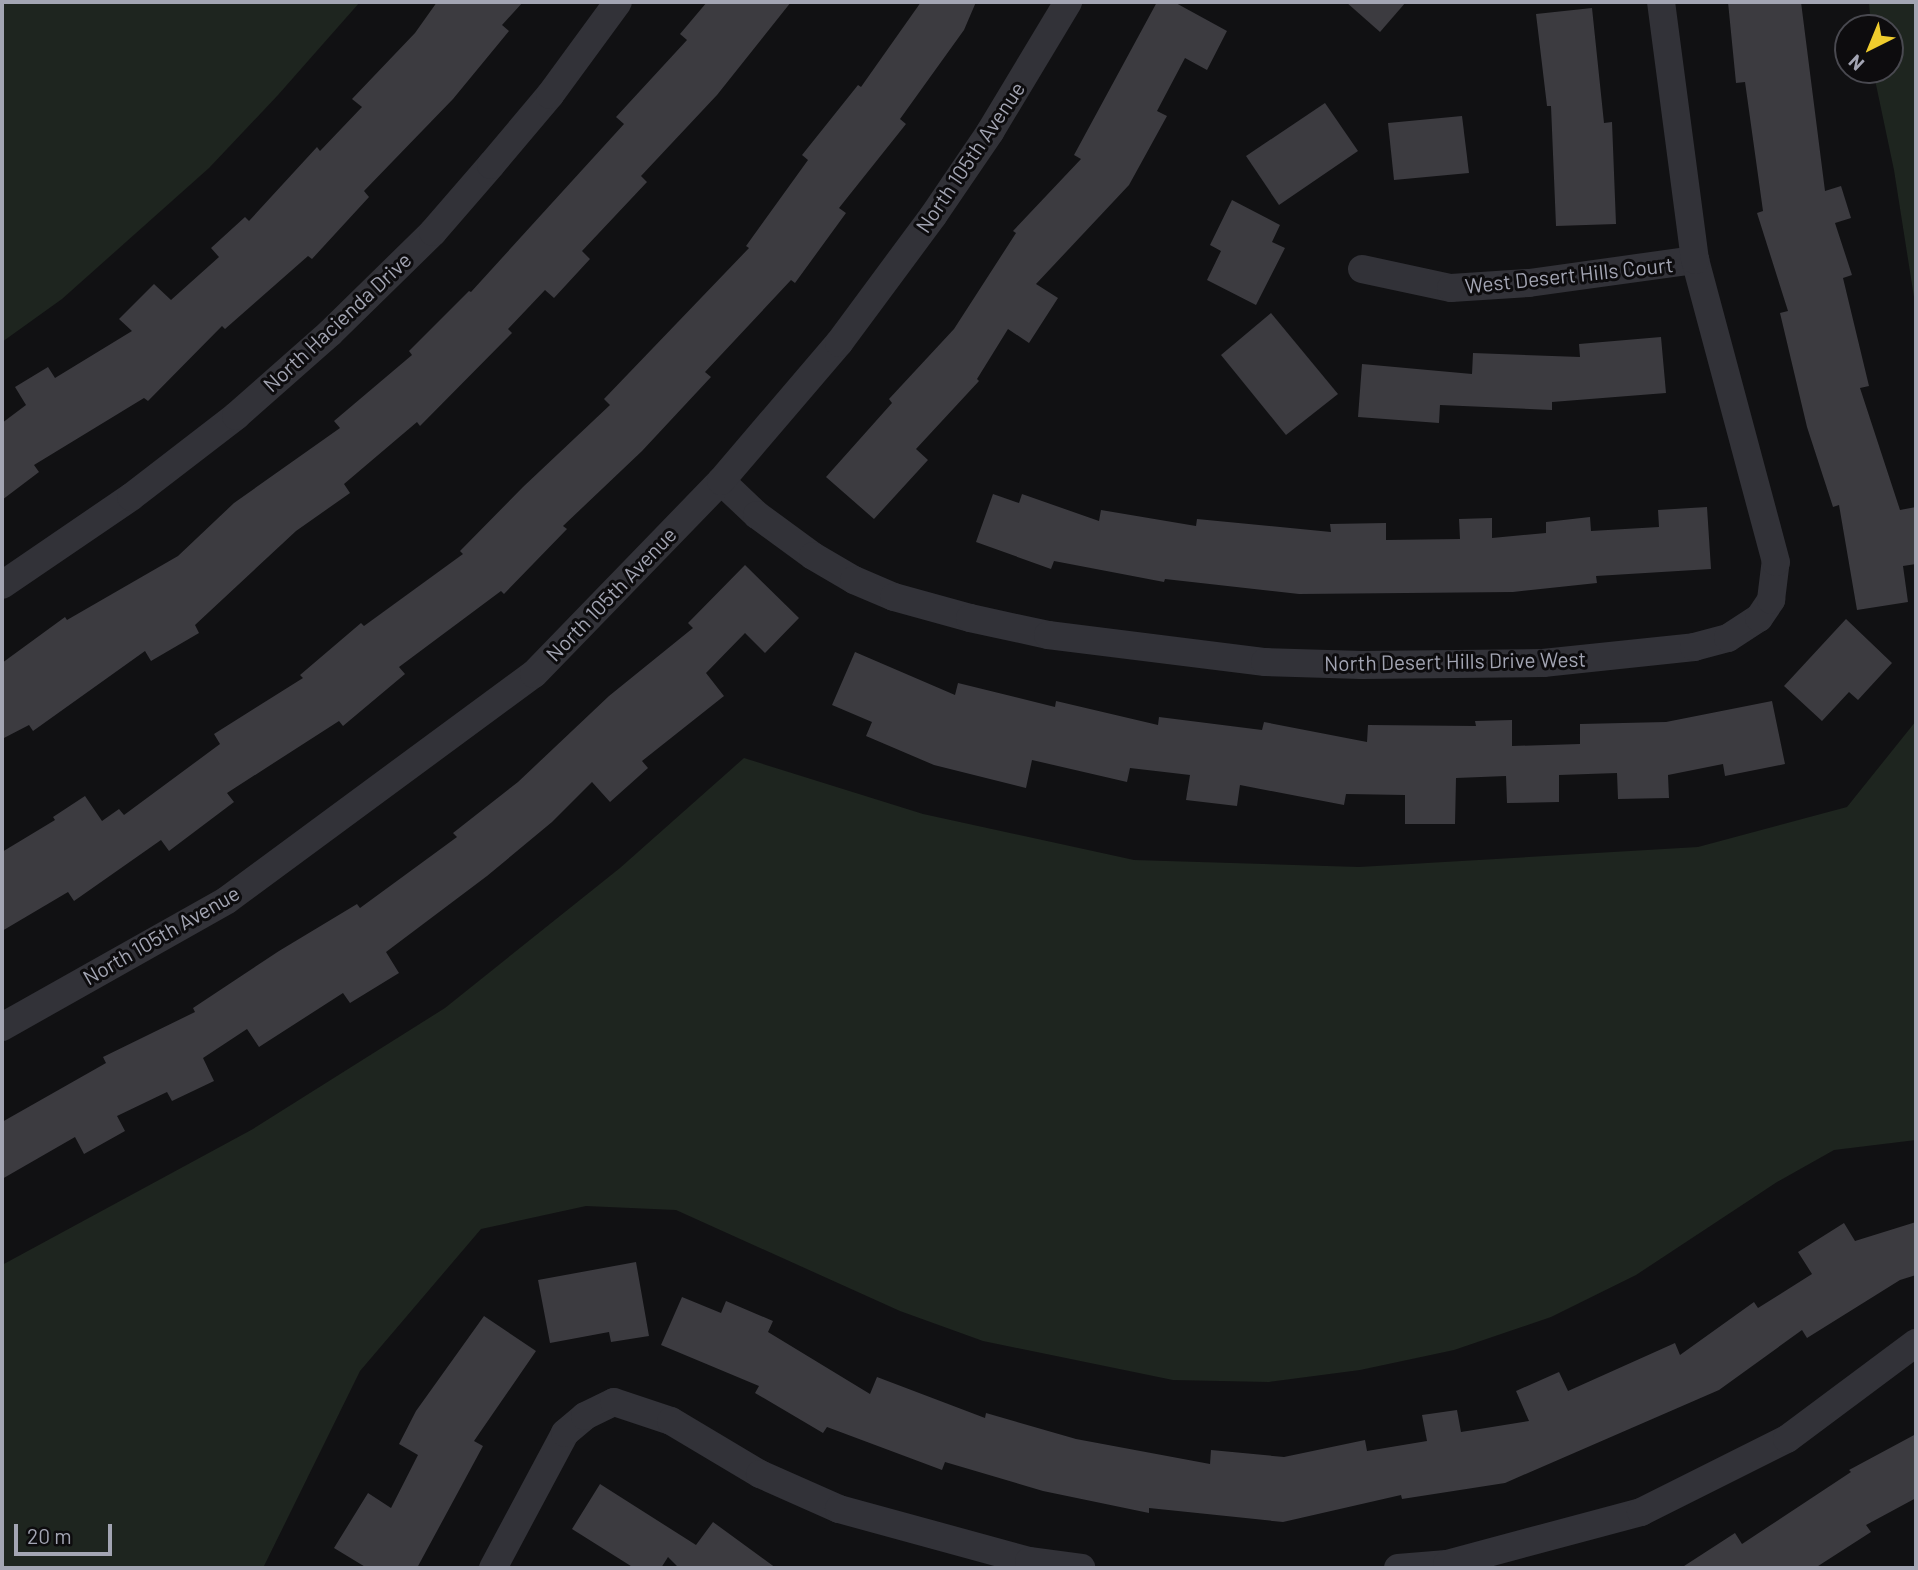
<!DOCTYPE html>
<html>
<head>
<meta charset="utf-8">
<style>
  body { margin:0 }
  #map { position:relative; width:1918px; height:1570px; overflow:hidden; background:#111113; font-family:Barlow,sans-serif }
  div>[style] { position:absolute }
  .green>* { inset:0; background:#1e251f }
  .building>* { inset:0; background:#3c3b40 }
  .street>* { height:28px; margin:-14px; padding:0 14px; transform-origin:14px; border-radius:14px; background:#323238 }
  span { translate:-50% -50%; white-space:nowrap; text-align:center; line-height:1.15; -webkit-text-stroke:6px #0d0c0e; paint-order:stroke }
  .street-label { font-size:21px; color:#a3a5b3 }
  .frame { position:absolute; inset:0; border:4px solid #a3a5b3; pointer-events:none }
  .north { position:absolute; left:1834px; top:14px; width:70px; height:70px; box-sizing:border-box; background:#0d0c0e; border:2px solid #494950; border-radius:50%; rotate:223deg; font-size:19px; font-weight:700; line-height:28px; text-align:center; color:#a3a5b3 }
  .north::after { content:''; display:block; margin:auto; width:24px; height:32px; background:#efcc2d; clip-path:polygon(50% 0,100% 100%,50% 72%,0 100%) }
  .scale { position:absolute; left:14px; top:1524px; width:98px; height:32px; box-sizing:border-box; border:4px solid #a3a5b3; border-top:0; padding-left:9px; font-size:21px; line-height:24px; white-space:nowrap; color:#a3a5b3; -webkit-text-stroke:5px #0d0c0e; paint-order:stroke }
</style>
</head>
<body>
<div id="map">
  <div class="green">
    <i style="clip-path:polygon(2px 2px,360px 2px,278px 95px,209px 168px,62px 299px,2px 342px)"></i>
    <i style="clip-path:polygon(1869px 2px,1916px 2px,1916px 310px,1894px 170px,1874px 75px,1874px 70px,1890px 70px,1890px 28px,1871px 28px)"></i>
    <i style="clip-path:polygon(1916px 721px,1916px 1140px,1834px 1150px,1777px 1182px,1636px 1275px,1551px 1317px,1454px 1350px,1360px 1370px,1269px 1382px,1173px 1380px,983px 1341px,900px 1311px,676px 1210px,586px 1206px,481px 1229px,360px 1371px,263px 1568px,2px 1568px,2px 1265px,253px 1129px,445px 1008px,620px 868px,744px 758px,923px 814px,1134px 860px,1359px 867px,1698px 847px,1847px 807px)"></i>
  </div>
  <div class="building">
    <i style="clip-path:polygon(437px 2px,523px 2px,502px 25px,509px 31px,453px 99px,364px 191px,369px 197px,312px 259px,308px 256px,225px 329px,222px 326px,148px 401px,144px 398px,34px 465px,39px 472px,2px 500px,2px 423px,26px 405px,15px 387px,48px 367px,55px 378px,132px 331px,119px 319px,154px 284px,171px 300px,219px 257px,211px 248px,245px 217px,249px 221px,317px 147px,320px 151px,362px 107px,352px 99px,415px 33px)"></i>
    <i style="clip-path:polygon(707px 2px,791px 2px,717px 95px,641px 176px,647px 182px,582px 251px,590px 259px,554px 298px,545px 290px,508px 329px,512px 333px,420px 426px,417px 422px,344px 484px,350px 493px,296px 531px,195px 625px,199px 633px,151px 661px,145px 651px,33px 731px,29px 725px,2px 739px,2px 663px,65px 617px,67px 620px,178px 556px,234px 503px,340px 428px,334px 421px,412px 355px,409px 351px,469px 291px,471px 292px,624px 124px,616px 117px,687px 40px,680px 34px)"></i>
    <i style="clip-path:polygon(921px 2px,976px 2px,964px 30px,900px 119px,906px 124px,839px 208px,846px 213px,795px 283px,791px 280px,705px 372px,711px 377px,642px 451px,563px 526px,567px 529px,504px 594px,501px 591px,399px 667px,405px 674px,343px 726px,339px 721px,227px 793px,234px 802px,169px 851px,161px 840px,74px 901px,68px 892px,2px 931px,2px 852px,55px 820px,53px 817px,85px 796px,102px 821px,119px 809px,124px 815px,220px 744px,214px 734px,303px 678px,300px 675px,361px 623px,364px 626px,463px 554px,460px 551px,523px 487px,610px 405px,604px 399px,749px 248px,746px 246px,808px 160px,802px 155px,858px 85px,861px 87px)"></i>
    <i style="clip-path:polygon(1157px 2px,1174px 2px,1227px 31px,1207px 70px,1185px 58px,1157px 111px,1167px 116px,1129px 185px,1036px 284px,1058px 298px,1029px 343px,1008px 329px,977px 379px,979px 381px,916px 449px,928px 460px,874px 519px,826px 477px,892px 403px,889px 399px,954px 329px,1016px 233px,1013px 231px,1081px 159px,1074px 155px)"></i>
    <i style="clip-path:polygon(1346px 2px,1406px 2px,1380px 32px)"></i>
    <i style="clip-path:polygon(1728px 2px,1801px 2px,1825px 191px,1841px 186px,1851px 218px,1835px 223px,1852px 275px,1843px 278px,1869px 386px,1860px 388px,1900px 510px,1916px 507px,1916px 564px,1903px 566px,1908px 602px,1857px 610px,1839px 505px,1833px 507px,1807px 427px,1780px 313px,1788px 311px,1757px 213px,1763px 211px,1745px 82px,1736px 83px)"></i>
    <i style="clip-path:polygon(1592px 8px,1604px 123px,1612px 122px,1616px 224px,1556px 226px,1551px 106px,1547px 106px,1536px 14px)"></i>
    <i style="clip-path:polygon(1325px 103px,1358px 151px,1279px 205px,1246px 156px)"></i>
    <i style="clip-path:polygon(1462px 116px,1469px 173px,1394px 180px,1388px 123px)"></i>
    <i style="clip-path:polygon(1232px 200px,1280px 225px,1272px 242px,1285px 248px,1256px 305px,1207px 280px,1221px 251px,1210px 245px)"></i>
    <i style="clip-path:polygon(1271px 313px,1338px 394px,1286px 435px,1221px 355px)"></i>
    <i style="clip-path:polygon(1661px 337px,1666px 393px,1552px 402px,1552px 410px,1440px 405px,1439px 423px,1358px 417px,1362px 364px,1472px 374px,1473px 353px,1580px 357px,1579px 344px)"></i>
    <i style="clip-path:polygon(993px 494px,1019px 503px,1022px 494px,1099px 521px,1101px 510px,1196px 526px,1197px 519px,1331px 532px,1330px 524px,1386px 523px,1386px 540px,1460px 539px,1459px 519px,1492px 518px,1492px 538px,1546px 533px,1546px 522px,1590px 517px,1591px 531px,1659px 527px,1658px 510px,1707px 507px,1711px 569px,1596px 576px,1597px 583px,1513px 592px,1299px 594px,1165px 579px,1164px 582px,1054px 561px,1051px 569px,976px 542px)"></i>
    <i style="clip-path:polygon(745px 565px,799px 618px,765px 653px,745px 633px,706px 673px,724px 696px,642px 761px,648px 768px,610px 802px,592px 782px,552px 822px,487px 876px,386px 952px,399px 973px,350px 1003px,343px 993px,259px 1047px,247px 1029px,203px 1058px,214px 1081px,172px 1101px,167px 1092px,117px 1116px,125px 1131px,84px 1154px,75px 1137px,2px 1179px,2px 1122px,106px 1063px,103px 1057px,195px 1012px,193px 1008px,279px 951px,357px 904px,360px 908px,457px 837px,453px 833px,518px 782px,609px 696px,693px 628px,688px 623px)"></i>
    <i style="clip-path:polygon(1846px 619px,1892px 663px,1858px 700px,1849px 692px,1822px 721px,1784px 686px)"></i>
    <i style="clip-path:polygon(855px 652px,955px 695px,958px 683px,1055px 707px,1056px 701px,1158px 725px,1159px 717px,1262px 730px,1264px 722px,1367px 742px,1368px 725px,1476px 726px,1475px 721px,1512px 720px,1512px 746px,1580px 744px,1580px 724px,1666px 722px,1772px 701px,1785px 764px,1725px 776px,1723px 764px,1668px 775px,1669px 798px,1618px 799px,1617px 773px,1559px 775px,1559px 802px,1507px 803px,1506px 776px,1456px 778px,1455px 824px,1405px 824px,1405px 795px,1346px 794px,1344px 805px,1240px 785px,1237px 806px,1186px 800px,1190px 775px,1130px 768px,1127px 782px,1032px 760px,1026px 788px,934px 765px,866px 736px,872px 722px,832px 705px)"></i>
    <i style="clip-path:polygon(1916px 1222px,1916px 1275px,1900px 1280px,1807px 1338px,1802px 1330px,1719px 1390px,1505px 1483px,1402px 1499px,1401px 1495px,1283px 1522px,1149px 1508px,1149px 1513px,1043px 1491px,945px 1462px,942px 1470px,827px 1427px,823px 1433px,755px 1393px,759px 1386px,661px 1345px,682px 1297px,721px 1313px,726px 1301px,773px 1321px,768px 1332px,870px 1394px,877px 1377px,985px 1418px,986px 1413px,1076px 1439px,1210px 1464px,1211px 1450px,1284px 1457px,1365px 1440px,1367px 1451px,1427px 1441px,1422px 1415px,1457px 1410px,1461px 1432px,1529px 1421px,1516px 1391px,1559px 1372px,1568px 1391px,1675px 1343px,1680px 1355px,1754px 1302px,1758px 1308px,1812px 1274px,1798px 1252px,1844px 1223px,1855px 1241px)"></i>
    <i style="clip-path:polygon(636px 1262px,649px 1336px,611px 1342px,609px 1332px,550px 1343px,538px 1280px)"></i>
    <i style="clip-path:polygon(484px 1316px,536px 1351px,474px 1441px,483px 1446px,417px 1568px,367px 1568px,334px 1548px,368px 1493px,391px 1508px,418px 1455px,399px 1444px,416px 1411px)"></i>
    <i style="clip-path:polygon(1916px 1434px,1916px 1498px,1866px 1525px,1871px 1532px,1815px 1568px,1681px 1568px,1735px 1533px,1742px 1544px,1851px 1472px,1849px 1470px)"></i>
    <i style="clip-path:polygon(600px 1484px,696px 1545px,713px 1522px,776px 1568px,679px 1568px,668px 1557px,661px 1568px,634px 1568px,572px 1529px)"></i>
  </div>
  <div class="street">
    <i style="left:1362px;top:269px;width:91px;rotate:12.1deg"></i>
    <i style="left:1451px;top:288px;width:78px;rotate:-3.7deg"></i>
    <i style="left:1529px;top:283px;width:168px;rotate:-7.9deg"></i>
    <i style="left:721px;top:481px;width:50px;rotate:43.4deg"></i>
    <i style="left:757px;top:515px;width:69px;rotate:36.2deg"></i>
    <i style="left:813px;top:556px;width:48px;rotate:30.3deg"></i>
    <i style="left:854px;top:580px;width:43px;rotate:23deg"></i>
    <i style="left:894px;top:597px;width:79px;rotate:15.4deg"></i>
    <i style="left:970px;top:618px;width:80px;rotate:12.3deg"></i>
    <i style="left:1048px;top:635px;width:219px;rotate:7.1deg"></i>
    <i style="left:1265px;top:662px;width:97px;rotate:1.8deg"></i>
    <i style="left:1362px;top:665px;width:181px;rotate:-0.6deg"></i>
    <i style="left:1543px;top:663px;width:152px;rotate:-6deg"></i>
    <i style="left:1694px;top:647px;width:35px;rotate:-15deg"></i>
    <i style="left:1728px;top:638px;width:37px;rotate:-33deg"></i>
    <i style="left:1759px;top:618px;width:22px;rotate:-56deg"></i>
    <i style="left:1771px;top:600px;width:38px;rotate:-83deg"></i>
    <i style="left:1776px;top:562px;width:313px;rotate:-105deg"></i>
    <i style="left:1695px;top:260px;width:260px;rotate:-97.5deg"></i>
    <i style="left:2px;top:585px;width:156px;rotate:-34.3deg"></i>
    <i style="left:131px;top:497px;width:133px;rotate:-37.6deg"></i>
    <i style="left:236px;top:416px;width:125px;rotate:-41.4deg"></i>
    <i style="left:330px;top:333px;width:144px;rotate:-44.4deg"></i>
    <i style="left:433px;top:232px;width:89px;rotate:-49.1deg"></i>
    <i style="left:491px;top:165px;width:92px;rotate:-49.9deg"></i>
    <i style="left:550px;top:95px;width:115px;rotate:-53.8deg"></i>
    <i style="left:2px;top:1027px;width:258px;rotate:-29.4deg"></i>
    <i style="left:227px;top:900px;width:381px;rotate:-36.4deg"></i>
    <i style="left:534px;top:674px;width:269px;rotate:-45.9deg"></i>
    <i style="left:721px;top:481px;width:182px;rotate:-49.5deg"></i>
    <i style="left:839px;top:343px;width:158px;rotate:-53.5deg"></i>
    <i style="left:933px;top:216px;width:102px;rotate:-55.8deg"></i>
    <i style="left:990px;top:132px;width:152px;rotate:-59deg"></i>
    <i style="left:493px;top:1568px;width:153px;rotate:-61.9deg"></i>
    <i style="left:565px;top:1433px;width:26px;rotate:-40deg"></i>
    <i style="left:585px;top:1416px;width:32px;rotate:-26deg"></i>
    <i style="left:614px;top:1402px;width:60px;rotate:18.4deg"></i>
    <i style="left:671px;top:1421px;width:104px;rotate:30.8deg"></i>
    <i style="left:760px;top:1474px;width:86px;rotate:23.9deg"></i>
    <i style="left:839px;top:1509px;width:197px;rotate:15.3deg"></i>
    <i style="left:1029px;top:1561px;width:53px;rotate:7.5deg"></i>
    <i style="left:1398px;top:1568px;width:49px;rotate:-4.7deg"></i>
    <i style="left:1447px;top:1564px;width:201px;rotate:-15deg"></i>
    <i style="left:1641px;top:1512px;width:163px;rotate:-26.6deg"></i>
    <i style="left:1787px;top:1439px;width:161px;rotate:-36.7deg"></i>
  </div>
  <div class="street-label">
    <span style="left:970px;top:157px;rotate:-56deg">North 105th Avenue</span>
    <span style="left:1569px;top:275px;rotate:-6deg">West Desert Hills Court</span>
    <span style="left:337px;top:322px;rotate:-43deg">North Hacienda Drive</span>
    <span style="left:611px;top:594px;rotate:-46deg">North 105th Avenue</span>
    <span style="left:1455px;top:661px;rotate:-1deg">North Desert Hills Drive West</span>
    <span style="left:161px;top:935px;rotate:-30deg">North 105th Avenue</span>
  </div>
  <div class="frame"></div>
  <div class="north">N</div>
  <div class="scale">20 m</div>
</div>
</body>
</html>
